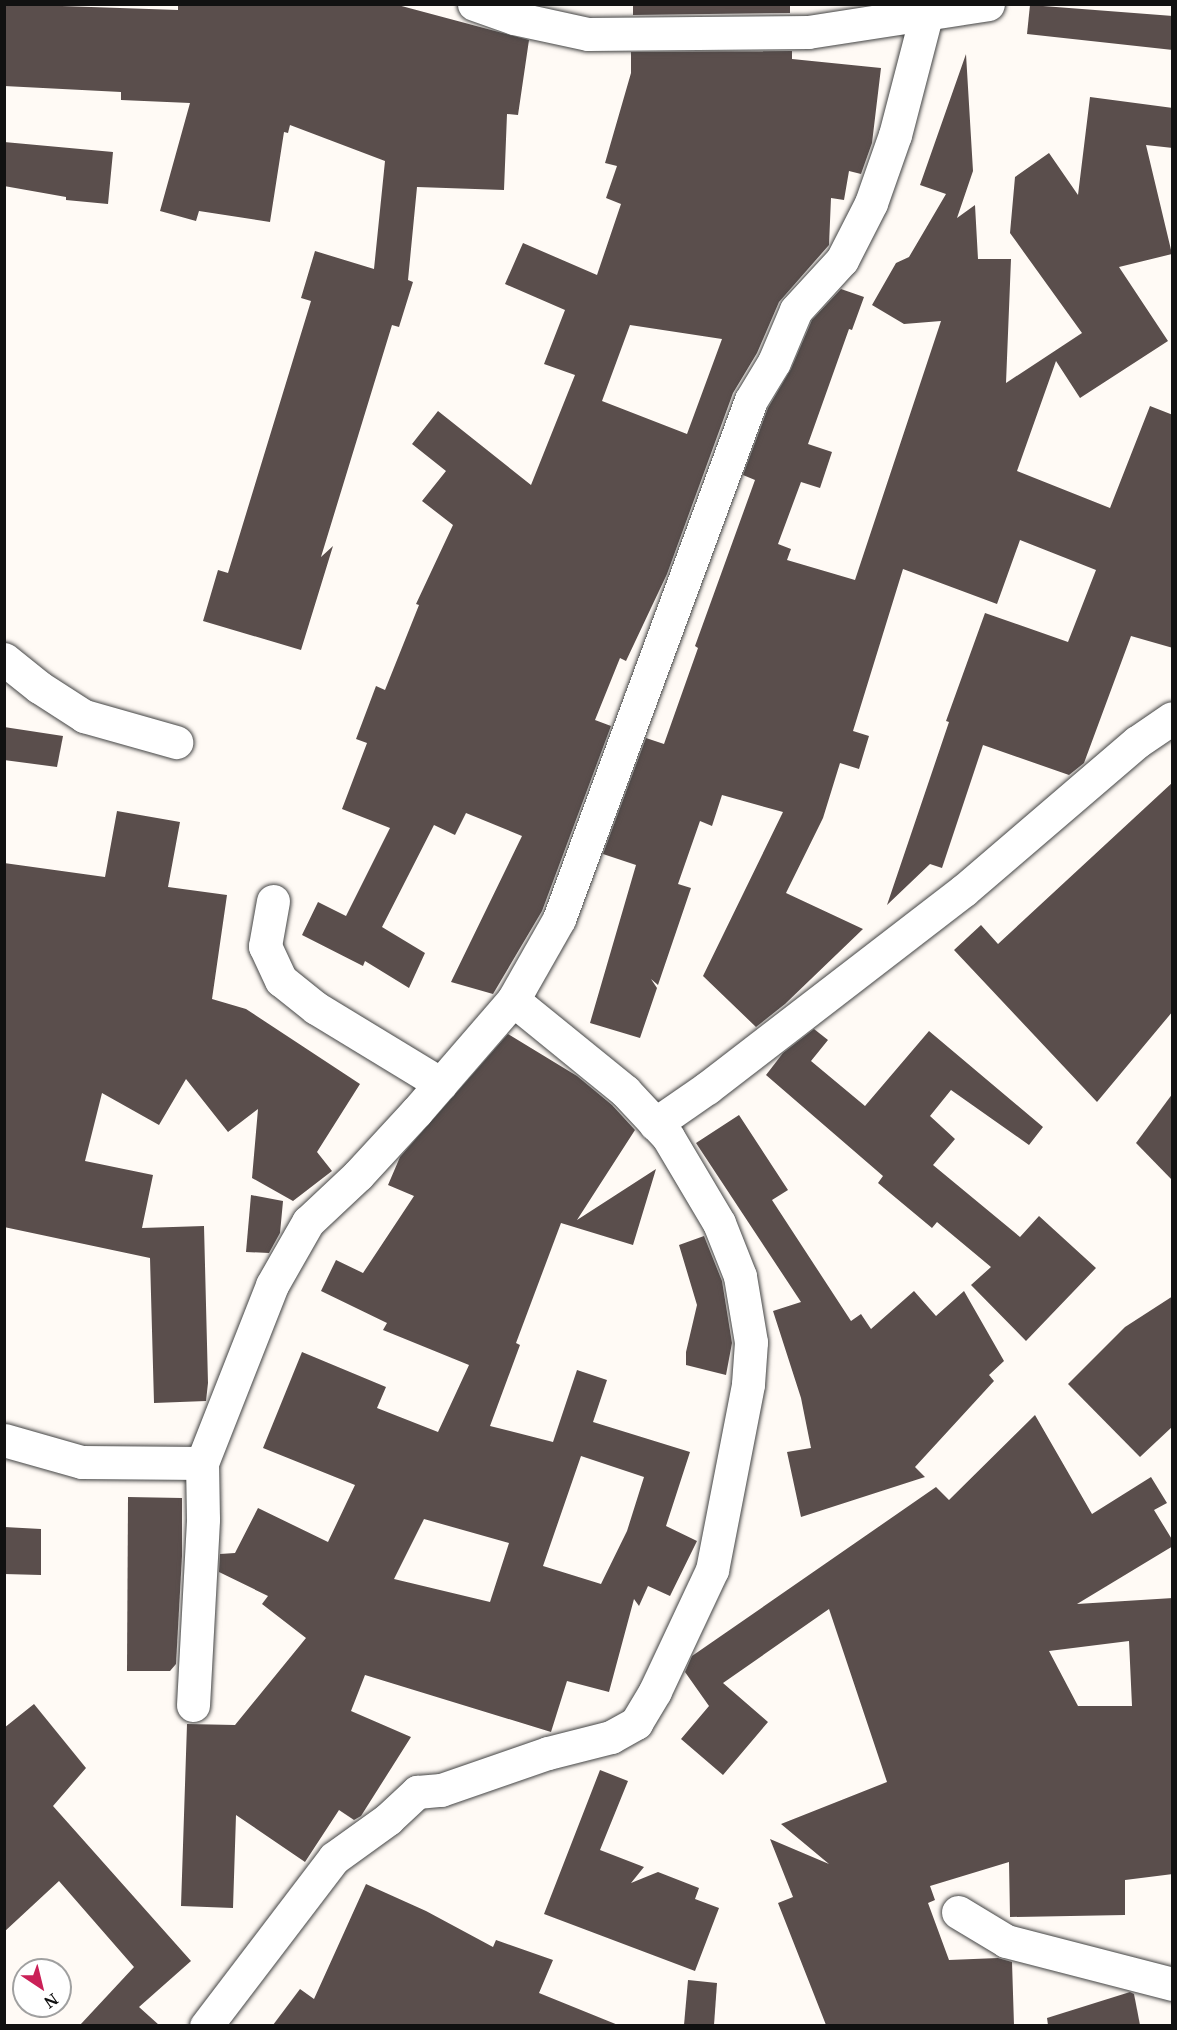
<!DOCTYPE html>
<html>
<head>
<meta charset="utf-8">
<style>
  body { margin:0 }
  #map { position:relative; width:1177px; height:2030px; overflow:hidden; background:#fffaf5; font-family:"Noto Serif",serif }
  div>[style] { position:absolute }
  .building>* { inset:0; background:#5a4e4c }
  .roads { filter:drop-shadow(0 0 2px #444) drop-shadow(0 0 2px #444) }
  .minor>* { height:33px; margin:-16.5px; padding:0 16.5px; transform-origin:16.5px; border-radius:16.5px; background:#fff }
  span { translate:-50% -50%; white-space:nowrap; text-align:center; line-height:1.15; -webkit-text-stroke:6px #fff; paint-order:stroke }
  .frame { position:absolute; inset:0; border:6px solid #111; pointer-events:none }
  .north { position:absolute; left:12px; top:1958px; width:60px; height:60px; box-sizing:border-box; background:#fff; border:2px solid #a0a0a0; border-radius:50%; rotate:145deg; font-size:16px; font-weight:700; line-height:24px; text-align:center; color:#111 }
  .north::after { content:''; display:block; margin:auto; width:21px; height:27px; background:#ca2057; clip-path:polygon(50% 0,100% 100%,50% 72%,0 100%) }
</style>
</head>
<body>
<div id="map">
  <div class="building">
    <i style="clip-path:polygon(4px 4px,178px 10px,178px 4px,394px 4px,529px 40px,518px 115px,507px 114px,504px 190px,417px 187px,408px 280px,413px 282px,399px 327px,392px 325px,321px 557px,333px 546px,301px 650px,203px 621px,218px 570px,228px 573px,311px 301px,301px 298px,315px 251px,374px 269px,385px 161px,290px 125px,288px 133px,284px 132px,270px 222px,199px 211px,196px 221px,160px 211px,190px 103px,121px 100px,121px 92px,4px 86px)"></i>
    <i style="clip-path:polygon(633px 4px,790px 4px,790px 13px,633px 15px)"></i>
    <i style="clip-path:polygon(1030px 5px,1173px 16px,1173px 50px,1027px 34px)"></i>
    <i style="clip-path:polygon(evenodd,792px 51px,792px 59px,881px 68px,872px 143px,861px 174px,849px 171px,844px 200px,831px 198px,829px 245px,779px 302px,757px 353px,733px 393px,667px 574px,626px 661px,620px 658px,595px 720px,611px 726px,542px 911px,493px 994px,451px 982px,522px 836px,466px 813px,455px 835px,434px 825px,382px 927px,425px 953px,409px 988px,365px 961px,363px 966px,302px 935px,318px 902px,346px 916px,390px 828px,342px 809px,367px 743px,356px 739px,376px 686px,385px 690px,419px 605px,416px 604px,453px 525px,422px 501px,446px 471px,412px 444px,438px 411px,531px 485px,575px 375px,544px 364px,565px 310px,505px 284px,523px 243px,597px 275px,621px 204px,606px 198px,617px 166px,605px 163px,631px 73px,631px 52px,792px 51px,630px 325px,722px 339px,687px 434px,602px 401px,630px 325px)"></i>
    <i style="clip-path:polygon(966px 54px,973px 171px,957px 218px,975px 205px,978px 259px,1011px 259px,1006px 383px,1082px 333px,1010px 233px,1015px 177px,1049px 153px,1078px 195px,1090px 97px,1173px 108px,1173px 148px,1146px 145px,1172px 254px,1119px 267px,1168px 341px,1080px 398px,1056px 361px,1017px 471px,1110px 508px,1150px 406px,1173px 415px,1173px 648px,1131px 636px,1084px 763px,1069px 775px,983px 745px,942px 868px,930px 864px,887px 905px,949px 722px,946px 721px,985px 613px,1068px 642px,1096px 570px,1020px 540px,997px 604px,903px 569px,853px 731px,869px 736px,859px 769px,840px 763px,823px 818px,786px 893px,863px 929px,785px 1004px,756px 1027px,703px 976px,783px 812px,722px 795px,712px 826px,700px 821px,678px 884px,691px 888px,658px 985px,651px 979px,657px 988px,640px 1038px,590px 1023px,636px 865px,603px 854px,646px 738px,664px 744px,698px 648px,695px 646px,755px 480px,743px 475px,768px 408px,791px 369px,812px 320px,841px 289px,864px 297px,852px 330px,849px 329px,808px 444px,832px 452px,820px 488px,801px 482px,778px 544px,791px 549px,787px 560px,855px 580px,941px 321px,904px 324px,872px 305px,896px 263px,909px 257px,946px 194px,920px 185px)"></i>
    <i style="clip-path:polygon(4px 142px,113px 152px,108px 204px,66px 200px,66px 197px,4px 186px)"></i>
    <i style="clip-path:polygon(4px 727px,63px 736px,57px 767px,4px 760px)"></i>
    <i style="clip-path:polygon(1173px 782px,1173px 1011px,1097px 1102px,954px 950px,981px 925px,998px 944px)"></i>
    <i style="clip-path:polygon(117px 811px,180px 822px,168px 887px,227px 895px,212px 999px,246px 1009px,360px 1084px,317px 1152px,332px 1171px,293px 1201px,252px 1178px,258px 1109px,228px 1132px,186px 1079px,159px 1125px,102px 1093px,85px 1161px,153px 1175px,142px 1228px,204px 1226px,208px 1383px,206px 1401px,154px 1403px,150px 1258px,4px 1227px,4px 863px,105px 877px)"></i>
    <i style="clip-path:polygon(814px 1029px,828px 1040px,811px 1061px,865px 1106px,929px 1031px,1043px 1127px,1029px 1145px,951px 1090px,930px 1116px,955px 1139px,933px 1165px,1020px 1237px,1039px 1216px,1096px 1268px,1026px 1341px,971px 1285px,991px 1267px,937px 1222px,932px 1228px,878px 1183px,883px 1176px,766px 1075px,783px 1053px)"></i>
    <i style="clip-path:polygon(evenodd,508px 1034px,577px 1076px,612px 1105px,635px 1130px,577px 1220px,656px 1169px,633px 1245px,561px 1223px,516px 1343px,520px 1345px,490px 1426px,553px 1442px,577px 1370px,607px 1380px,593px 1422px,690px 1452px,666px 1526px,697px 1541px,670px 1596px,648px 1586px,639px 1606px,634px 1599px,609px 1692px,567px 1681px,551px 1732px,365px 1675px,351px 1711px,411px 1737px,361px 1816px,354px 1820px,339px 1810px,305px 1862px,236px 1815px,233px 1908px,181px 1906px,187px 1724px,235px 1725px,306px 1638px,262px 1604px,268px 1596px,219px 1572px,220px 1554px,235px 1553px,258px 1508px,328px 1542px,355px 1485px,263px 1448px,302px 1352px,386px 1387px,377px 1408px,438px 1432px,469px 1365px,383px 1330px,387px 1323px,321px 1291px,336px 1260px,363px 1273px,414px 1196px,388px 1185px,400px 1157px,508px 1034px,581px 1456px,644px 1477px,627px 1531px,601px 1584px,543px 1566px,581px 1456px,508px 1034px,424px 1519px,509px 1543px,490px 1602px,394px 1579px,424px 1519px)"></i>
    <i style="clip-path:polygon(1173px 1093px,1173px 1181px,1136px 1143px)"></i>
    <i style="clip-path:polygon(739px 1115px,788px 1190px,772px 1200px,851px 1321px,861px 1314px,871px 1329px,914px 1291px,936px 1316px,964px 1291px,1004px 1361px,989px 1375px,994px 1381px,915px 1467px,925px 1477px,801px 1517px,787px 1452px,811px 1448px,801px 1398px,773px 1311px,801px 1302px,696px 1143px)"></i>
    <i style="clip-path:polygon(251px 1195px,283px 1201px,280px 1233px,269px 1253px,246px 1252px)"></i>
    <i style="clip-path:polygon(704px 1236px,722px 1281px,732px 1343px,726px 1375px,686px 1365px,686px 1352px,697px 1305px,679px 1245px)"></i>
    <i style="clip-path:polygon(1173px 1296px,1173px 1426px,1140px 1457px,1068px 1384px,1125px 1327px)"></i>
    <i style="clip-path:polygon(evenodd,1035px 1415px,1092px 1514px,1151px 1477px,1167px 1503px,1154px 1510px,1173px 1541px,1173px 1546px,1077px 1604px,1173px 1598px,1173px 1874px,1125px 1880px,1125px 1915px,1010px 1917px,1009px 1862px,930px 1886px,935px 1900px,928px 1903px,949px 1960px,998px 1958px,1012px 1962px,1014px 2025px,826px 2025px,778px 1903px,793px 1897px,770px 1839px,829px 1864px,781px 1824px,887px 1782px,829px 1609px,723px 1683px,768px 1722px,723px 1775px,681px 1739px,709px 1706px,685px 1672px,692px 1656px,936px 1487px,949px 1500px,1035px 1415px,1129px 1641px,1132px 1706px,1078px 1706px,1049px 1651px,1129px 1641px)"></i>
    <i style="clip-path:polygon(128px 1497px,182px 1498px,182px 1556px,176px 1664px,170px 1671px,127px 1671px)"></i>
    <i style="clip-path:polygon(4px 1527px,41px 1529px,41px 1575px,4px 1574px)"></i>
    <i style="clip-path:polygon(34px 1704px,86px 1768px,53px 1806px,191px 1961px,139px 2007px,159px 2025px,80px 2025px,134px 1967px,59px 1881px,4px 1932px,4px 1728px)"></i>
    <i style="clip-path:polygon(600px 1770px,628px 1781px,600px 1850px,644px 1867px,631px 1883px,658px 1872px,699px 1888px,695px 1899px,719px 1908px,695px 1971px,544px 1914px)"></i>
    <i style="clip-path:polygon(366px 1884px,426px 1911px,493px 1947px,496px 1940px,553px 1960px,539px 1993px,618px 2025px,273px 2025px,300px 1989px,314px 1999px)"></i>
    <i style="clip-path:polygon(688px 1980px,717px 1983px,714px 2025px,684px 2025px)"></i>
    <i style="clip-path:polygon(1130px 1992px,1134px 1994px,1140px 2025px,1048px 2025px,1047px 2018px)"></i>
  </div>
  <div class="roads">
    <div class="minor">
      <i style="left:474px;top:4px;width:42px;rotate:19.3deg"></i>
      <i style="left:514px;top:18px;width:76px;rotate:12.2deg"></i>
      <i style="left:588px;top:34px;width:220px;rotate:-0.5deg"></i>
      <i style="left:808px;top:32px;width:182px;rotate:-8.8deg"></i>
      <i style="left:4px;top:659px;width:45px;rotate:38.7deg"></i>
      <i style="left:39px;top:687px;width:54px;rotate:32.8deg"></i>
      <i style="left:84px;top:716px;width:96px;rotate:15.8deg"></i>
      <i style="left:273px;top:901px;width:46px;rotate:100.1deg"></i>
      <i style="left:265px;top:946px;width:38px;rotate:65deg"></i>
      <i style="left:281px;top:980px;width:45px;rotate:38.7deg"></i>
      <i style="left:316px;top:1008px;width:146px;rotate:31.3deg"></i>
      <i style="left:655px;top:1124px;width:63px;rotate:-34.7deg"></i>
      <i style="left:707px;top:1088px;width:323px;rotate:-37.6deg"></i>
      <i style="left:963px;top:891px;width:229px;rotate:-40.6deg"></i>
      <i style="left:1137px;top:742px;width:42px;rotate:-34.4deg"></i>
      <i style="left:4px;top:1440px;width:81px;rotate:15.8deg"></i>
      <i style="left:82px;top:1462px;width:120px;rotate:0.5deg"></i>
      <i style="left:193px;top:1705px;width:186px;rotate:-86.9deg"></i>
      <i style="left:203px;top:1519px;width:56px;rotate:-91deg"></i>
      <i style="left:202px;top:1463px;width:191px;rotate:-68.5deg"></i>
      <i style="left:272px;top:1285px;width:73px;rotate:-60.3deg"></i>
      <i style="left:308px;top:1222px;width:69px;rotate:-43.2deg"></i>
      <i style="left:358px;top:1175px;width:87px;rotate:-47.3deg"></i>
      <i style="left:417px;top:1111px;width:147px;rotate:-49.1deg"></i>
      <i style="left:513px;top:1000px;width:93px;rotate:-60.4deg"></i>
      <i style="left:559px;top:919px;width:553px;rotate:-69.7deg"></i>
      <i style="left:751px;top:400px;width:44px;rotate:-58.8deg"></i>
      <i style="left:774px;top:362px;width:56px;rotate:-67.1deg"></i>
      <i style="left:796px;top:310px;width:68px;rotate:-47.4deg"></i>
      <i style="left:842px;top:260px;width:64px;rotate:-63deg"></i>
      <i style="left:871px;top:203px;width:72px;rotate:-70.6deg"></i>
      <i style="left:895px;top:135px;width:127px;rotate:-75.4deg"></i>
      <i style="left:958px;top:1912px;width:56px;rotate:31.1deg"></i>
      <i style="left:1006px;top:1941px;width:171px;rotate:14.5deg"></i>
      <i style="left:206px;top:2026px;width:211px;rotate:-52.7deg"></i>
      <i style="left:334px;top:1858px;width:67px;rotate:-35.8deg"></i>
      <i style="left:388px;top:1819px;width:40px;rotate:-43deg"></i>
      <i style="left:417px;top:1792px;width:24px;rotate:-5deg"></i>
      <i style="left:441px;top:1790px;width:113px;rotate:-19.1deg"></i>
      <i style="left:548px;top:1753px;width:65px;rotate:-14.3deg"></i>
      <i style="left:611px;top:1737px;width:29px;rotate:-29deg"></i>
      <i style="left:636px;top:1723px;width:37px;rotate:-59deg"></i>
      <i style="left:655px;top:1691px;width:134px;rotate:-64.8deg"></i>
      <i style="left:712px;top:1570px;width:189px;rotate:-79deg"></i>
      <i style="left:748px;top:1384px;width:42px;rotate:-85.9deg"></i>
      <i style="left:751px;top:1342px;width:67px;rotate:-99.5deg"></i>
      <i style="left:740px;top:1276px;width:57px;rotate:-111.6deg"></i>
      <i style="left:719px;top:1223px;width:100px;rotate:-120.7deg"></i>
      <i style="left:668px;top:1137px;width:63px;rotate:-133.1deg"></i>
      <i style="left:625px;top:1091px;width:144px;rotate:-140.9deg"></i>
    </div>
  </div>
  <div class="frame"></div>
  <div class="north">N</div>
</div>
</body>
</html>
